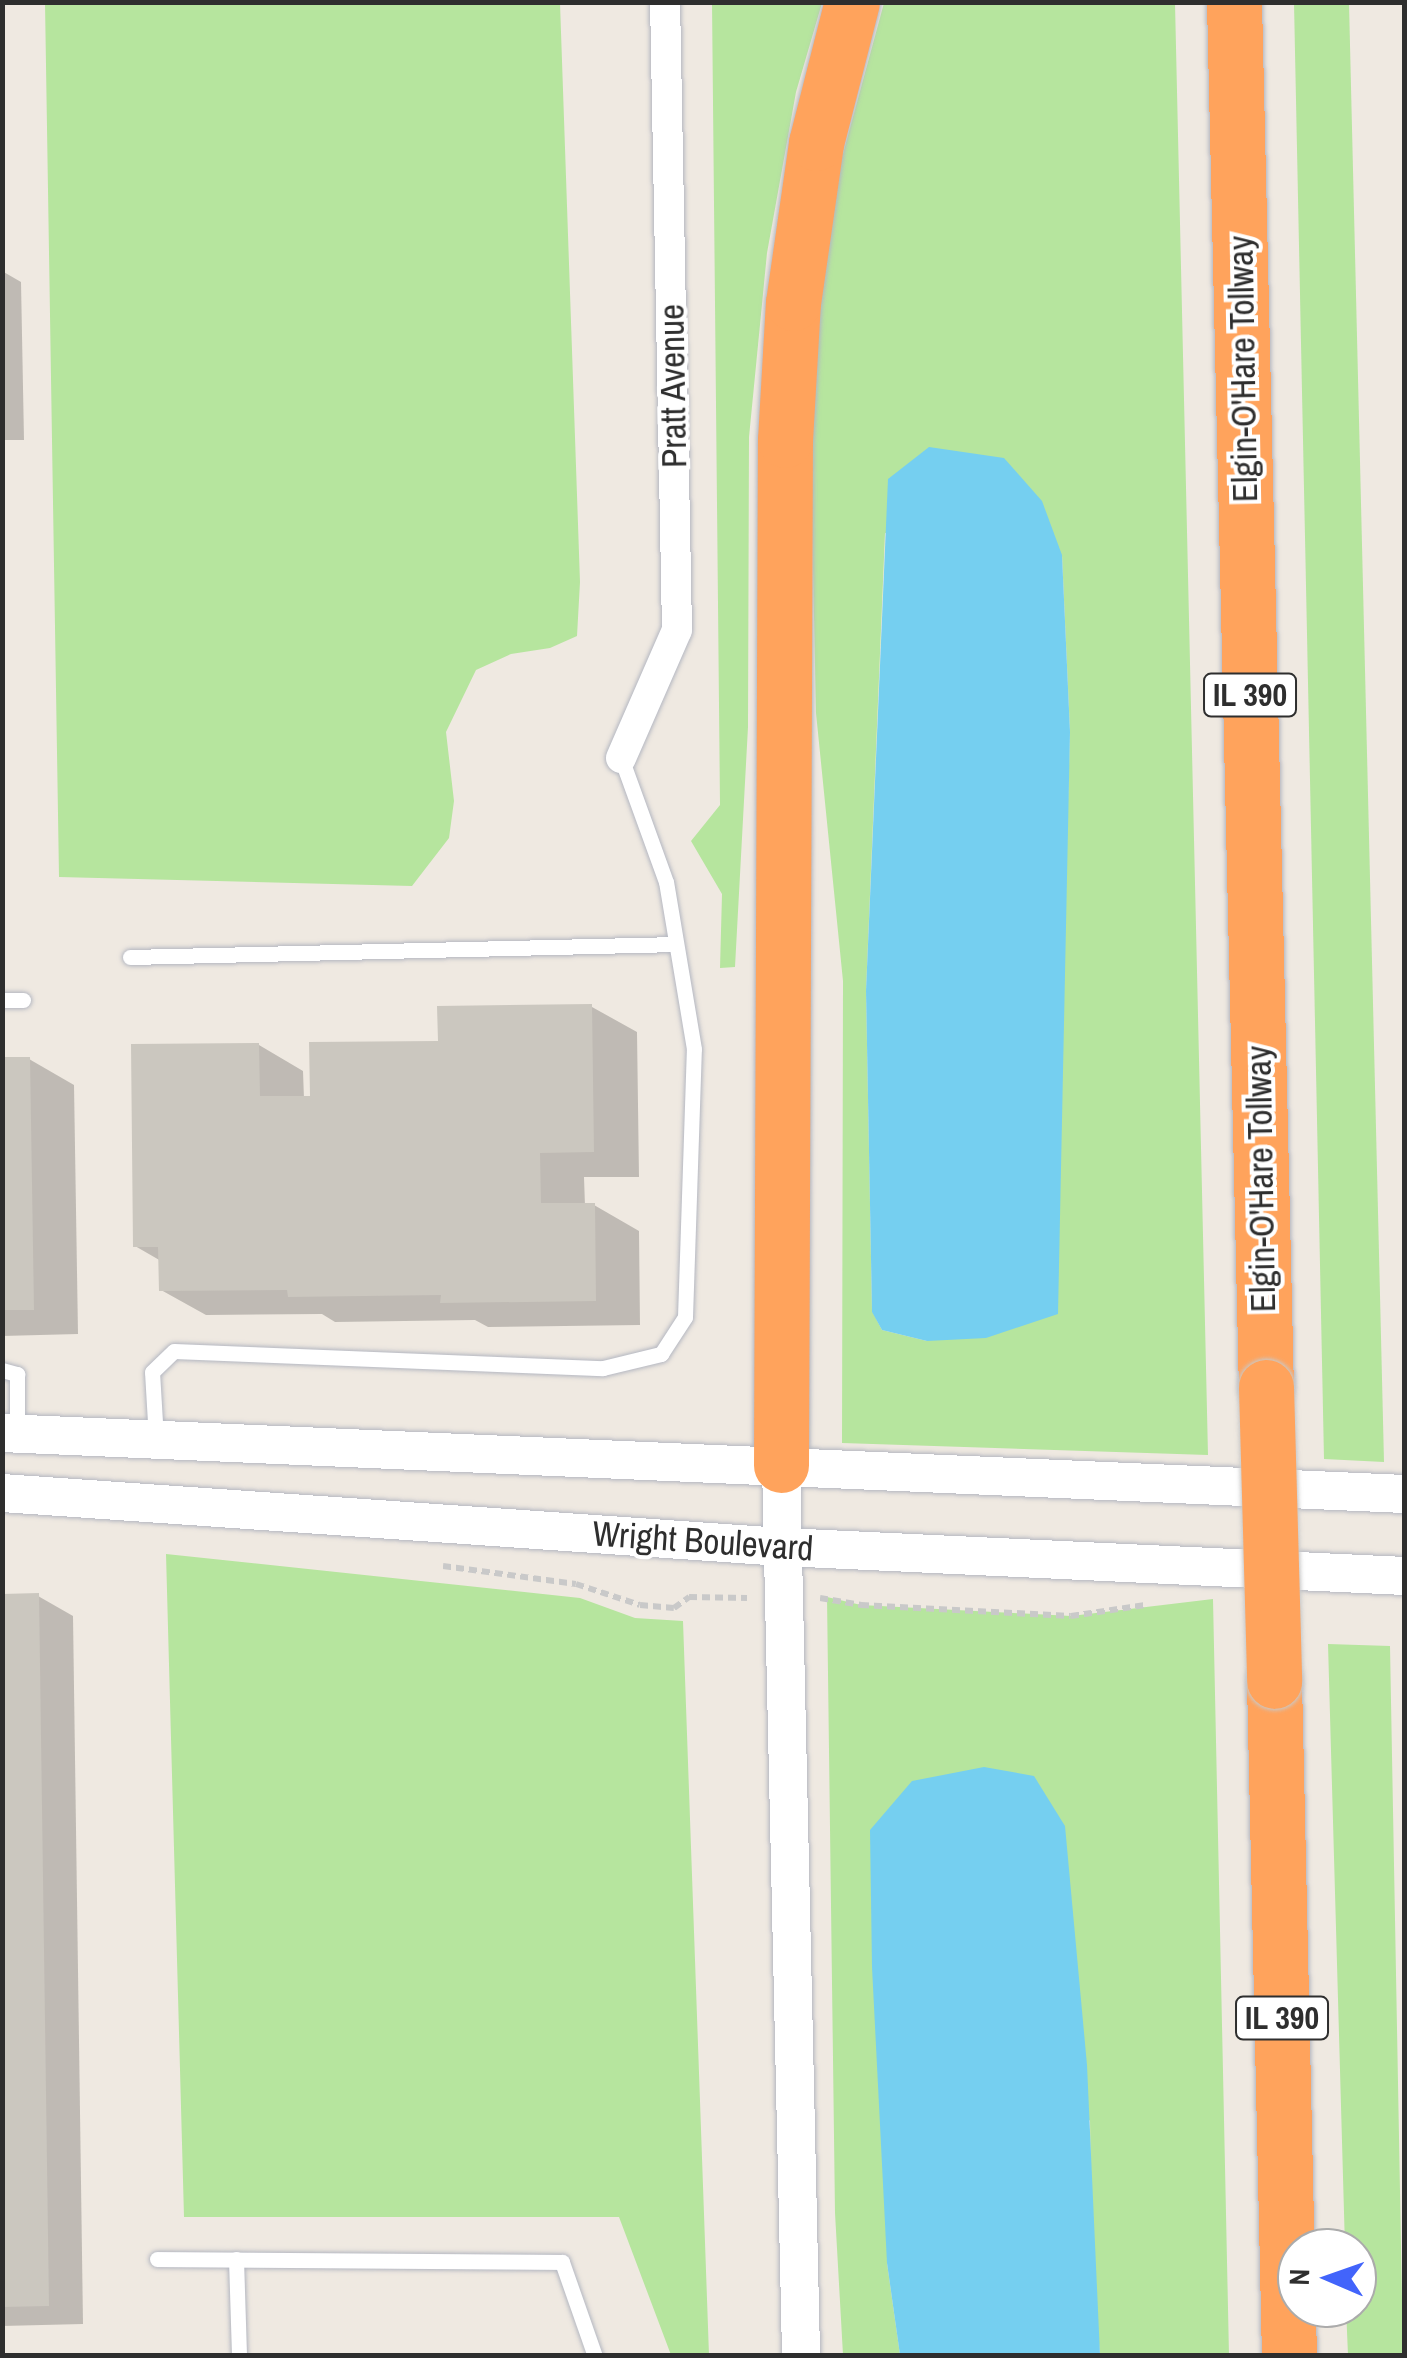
<!DOCTYPE html>
<html>
<head>
<meta charset="utf-8">
<style>
  body { margin:0 }
  #map { position:relative; width:1407px; height:2358px; overflow:hidden; background:#efe9e1; font-family:"Archivo Narrow",sans-serif }
  div>[style] { position:absolute }
  .green>* { inset:0; background:#b6e59e }
  .water>* { inset:0; background:#75cff0 }
  .shadow>* { inset:0; background:#0003 }
  .building>* { inset:0; background:#cbc7bf }
  .path>* { height:6px; margin-top:-3px; transform-origin:0; background:repeating-linear-gradient(90deg,#c9c9c9 0 8px,transparent 0 13px) }
  .roads { filter:drop-shadow(0 0 2px #b4b7c1) drop-shadow(0 0 2px #b4b7c1) }
  .service>* { height:15px; margin:-7.5px; padding:0 7.5px; transform-origin:7.5px; border-radius:7.5px; background:#fff }
  .minor>* { height:30px; margin:-15px; padding:0 15px; transform-origin:15px; border-radius:15px; background:#fff }
  .tertiary>* { height:38px; margin:-19px; padding:0 19px; transform-origin:19px; border-radius:19px; background:#fff }
  .motorway>* { height:55px; margin:-27.5px; padding:0 27.5px; transform-origin:27.5px; border-radius:27.5px; background:#ffa35c }
  .bridges { filter:drop-shadow(0 0 2px #c9c9c9) drop-shadow(0 0 2px #c9c9c9) }
  .motorway-bridge>* { height:55px; margin:-27.5px; padding:0 27.5px; transform-origin:27.5px; border-radius:27.5px; background:#ffa35c }
  span { translate:-50% -50%; white-space:nowrap; text-align:center; line-height:1.15; -webkit-text-stroke:8px #fff; paint-order:stroke }
  .shield-label span { padding:2px 8px; background:#fff; border:2px solid; border-radius:8px; -webkit-text-stroke-width:0 }
  .shield-label { font-size:32px; color:#2e2e2e; font-weight:700 }
  .street-label { font-size:35px; color:#2e2e2e }
  .frame { position:absolute; inset:0; border:5px solid #2e2e2e; pointer-events:none }
  .north { position:absolute; left:1277px; top:2228px; width:100px; height:100px; box-sizing:border-box; background:#fff; border:2px solid #ababab; border-radius:50%; rotate:272deg; font-size:28px; font-weight:700; line-height:40px; text-align:center; color:#2e2e2e }
  .north::after { content:''; display:block; margin:auto; width:35px; height:45px; background:#4264fb; clip-path:polygon(50% 0,100% 100%,50% 72%,0 100%) }
</style>
</head>
<body>
<div id="map">
  <div class="green">
    <i style="clip-path:polygon(45px 3px,560px 3px,580px 582px,577px 636px,550px 648px,511px 654px,476px 670px,446px 732px,454px 801px,449px 838px,412px 886px,59px 877px)"></i>
    <i style="clip-path:polygon(712px 3px,822px 3px,796px 92px,767px 253px,749px 437px,748px 727px,735px 967px,720px 968px,722px 894px,691px 841px,720px 805px)"></i>
    <i style="clip-path:polygon(evenodd,884px 3px,1175px 3px,1208px 1455px,842px 1443px,843px 981px,816px 713px,810px 421px,819px 303px,841px 161px,884px 3px,885px 533px,1062px 555px,1070px 732px,1063px 971px,927px 1341px,882px 1330px,872px 1311px,866px 991px,885px 533px)"></i>
    <i style="clip-path:polygon(1294px 3px,1349px 3px,1384px 1462px,1324px 1459px)"></i>
    <i style="clip-path:polygon(166px 1554px,580px 1598px,635px 1618px,683px 1621px,709px 2355px,671px 2355px,619px 2217px,184px 2217px)"></i>
    <i style="clip-path:polygon(827px 1597px,861px 1605px,1071px 1616px,1213px 1599px,1229px 2355px,1100px 2355px,1092px 2259px,1090px 2120px,887px 2263px,900px 2355px,843px 2355px,835px 2213px)"></i>
    <i style="clip-path:polygon(1328px 1644px,1390px 1646px,1403px 2355px,1348px 2355px,1346px 2308px,1357px 2308px,1357px 2248px,1345px 2248px)"></i>
  </div>
  <div class="water">
    <i style="clip-path:polygon(929px 447px,1004px 458px,1042px 501px,1062px 555px,1070px 732px,1058px 1314px,986px 1338px,927px 1341px,882px 1330px,872px 1312px,866px 991px,888px 479px)"></i>
    <i style="clip-path:polygon(984px 1767px,1034px 1776px,1065px 1826px,1087px 2065px,1100px 2355px,900px 2355px,887px 2263px,872px 1967px,870px 1830px,912px 1781px)"></i>
  </div>
  <div class="shadow">
    <i style="clip-path:polygon(2px 271px,21px 282px,24px 440px,2px 440px)"></i>
    <i style="clip-path:polygon(592px 1007px,637px 1032px,639px 1177px,584px 1177px,585px 1206px,594px 1205px,639px 1231px,640px 1325px,488px 1327px,475px 1320px,335px 1322px,322px 1314px,206px 1315px,161px 1290px,161px 1261px,135px 1246px,259px 1045px,303px 1071px,304px 1099px,440px 1043px)"></i>
    <i style="clip-path:polygon(29px 1059px,74px 1085px,78px 1334px,2px 1336px,2px 1060px)"></i>
    <i style="clip-path:polygon(2px 1596px,38px 1596px,73px 1616px,83px 2324px,2px 2326px)"></i>
  </div>
  <div class="building">
    <i style="clip-path:polygon(592px 1004px,594px 1152px,540px 1153px,541px 1203px,595px 1203px,596px 1301px,440px 1303px,441px 1295px,288px 1297px,287px 1290px,159px 1291px,158px 1247px,133px 1247px,131px 1044px,259px 1043px,260px 1096px,310px 1096px,309px 1042px,438px 1041px,437px 1006px)"></i>
    <i style="clip-path:polygon(2px 1057px,30px 1057px,34px 1310px,2px 1310px)"></i>
    <i style="clip-path:polygon(39px 1593px,49px 2306px,2px 2307px,2px 1594px)"></i>
  </div>
  <div class="path">
    <i style="left:443px;top:1566px;width:134px;rotate:7.7deg"></i>
    <i style="left:576px;top:1584px;width:67px;rotate:18.2deg"></i>
    <i style="left:640px;top:1605px;width:34px;rotate:5deg"></i>
    <i style="left:674px;top:1608px;width:19px;rotate:-36deg"></i>
    <i style="left:689px;top:1597px;width:58px;rotate:1deg"></i>
    <i style="left:820px;top:1598px;width:42px;rotate:9.7deg"></i>
    <i style="left:861px;top:1605px;width:210px;rotate:3deg"></i>
    <i style="left:1071px;top:1616px;width:75px;rotate:-8.5deg"></i>
  </div>
  <div class="roads">
    <div class="service">
      <i style="left:130px;top:957px;width:546px;rotate:-1.36deg"></i>
      <i style="left:2px;top:1000px;width:21px"></i>
      <i style="left:2px;top:1370px;width:16px;rotate:15deg"></i>
      <i style="left:17px;top:1374px;width:59px;rotate:90deg"></i>
      <i style="left:156px;top:1439px;width:67px;rotate:-93.4deg"></i>
      <i style="left:152px;top:1372px;width:30px;rotate:-44deg"></i>
      <i style="left:174px;top:1351px;width:429px;rotate:2.3deg"></i>
      <i style="left:603px;top:1368px;width:60px;rotate:-13.6deg"></i>
      <i style="left:661px;top:1354px;width:44px;rotate:-57deg"></i>
      <i style="left:685px;top:1317px;width:268px;rotate:-88.1deg"></i>
      <i style="left:694px;top:1049px;width:169px;rotate:-99.5deg"></i>
      <i style="left:666px;top:882px;width:132px;rotate:-109.9deg"></i>
      <i style="left:157px;top:2259px;width:405px;rotate:0.4deg"></i>
      <i style="left:562px;top:2262px;width:100px;rotate:70.7deg"></i>
      <i style="left:236px;top:2259px;width:97px;rotate:88.2deg"></i>
    </div>
    <div class="minor">
      <i style="left:621px;top:758px;width:140px;rotate:-66.4deg"></i>
      <i style="left:677px;top:630px;width:628px;rotate:-91.09deg"></i>
    </div>
    <div class="tertiary">
      <i style="left:2px;top:1433px;width:1403px;rotate:2.49deg"></i>
      <i style="left:781px;top:1465px;width:891px;rotate:88.71deg"></i>
      <i style="left:2px;top:1493px;width:783px;rotate:3.96deg"></i>
      <i style="left:783px;top:1547px;width:622px;rotate:2.67deg"></i>
    </div>
    <div class="motorway">
      <i style="left:1234px;top:2px;width:1385px;rotate:88.68deg"></i>
      <i style="left:781px;top:1465px;width:1025px;rotate:-89.78deg"></i>
      <i style="left:785px;top:440px;width:137px;rotate:-86.7deg"></i>
      <i style="left:793px;top:303px;width:162px;rotate:-81.8deg"></i>
      <i style="left:816px;top:143px;width:146px;rotate:-75.7deg"></i>
      <i style="left:1274px;top:1681px;width:675px;rotate:88.73deg"></i>
    </div>
  </div>
  <div class="bridges">
    <div class="motorway-bridge">
      <i style="left:1266px;top:1387px;width:294px;rotate:88.4deg"></i>
    </div>
  </div>
  <div class="shield-label">
    <span style="left:1250px;top:695px">IL 390</span>
    <span style="left:1282px;top:2018px">IL 390</span>
  </div>
  <div class="street-label">
    <span style="left:1243px;top:369px;rotate:-91deg">Elgin-O'Hare Tollway</span>
    <span style="left:673px;top:386px;rotate:-91deg">Pratt Avenue</span>
    <span style="left:1261px;top:1179px;rotate:-91deg">Elgin-O'Hare Tollway</span>
    <span style="left:703px;top:1541px;rotate:4deg">Wright Boulevard</span>
  </div>
  <div class="frame"></div>
  <div class="north">N</div>
</div>
</body>
</html>
